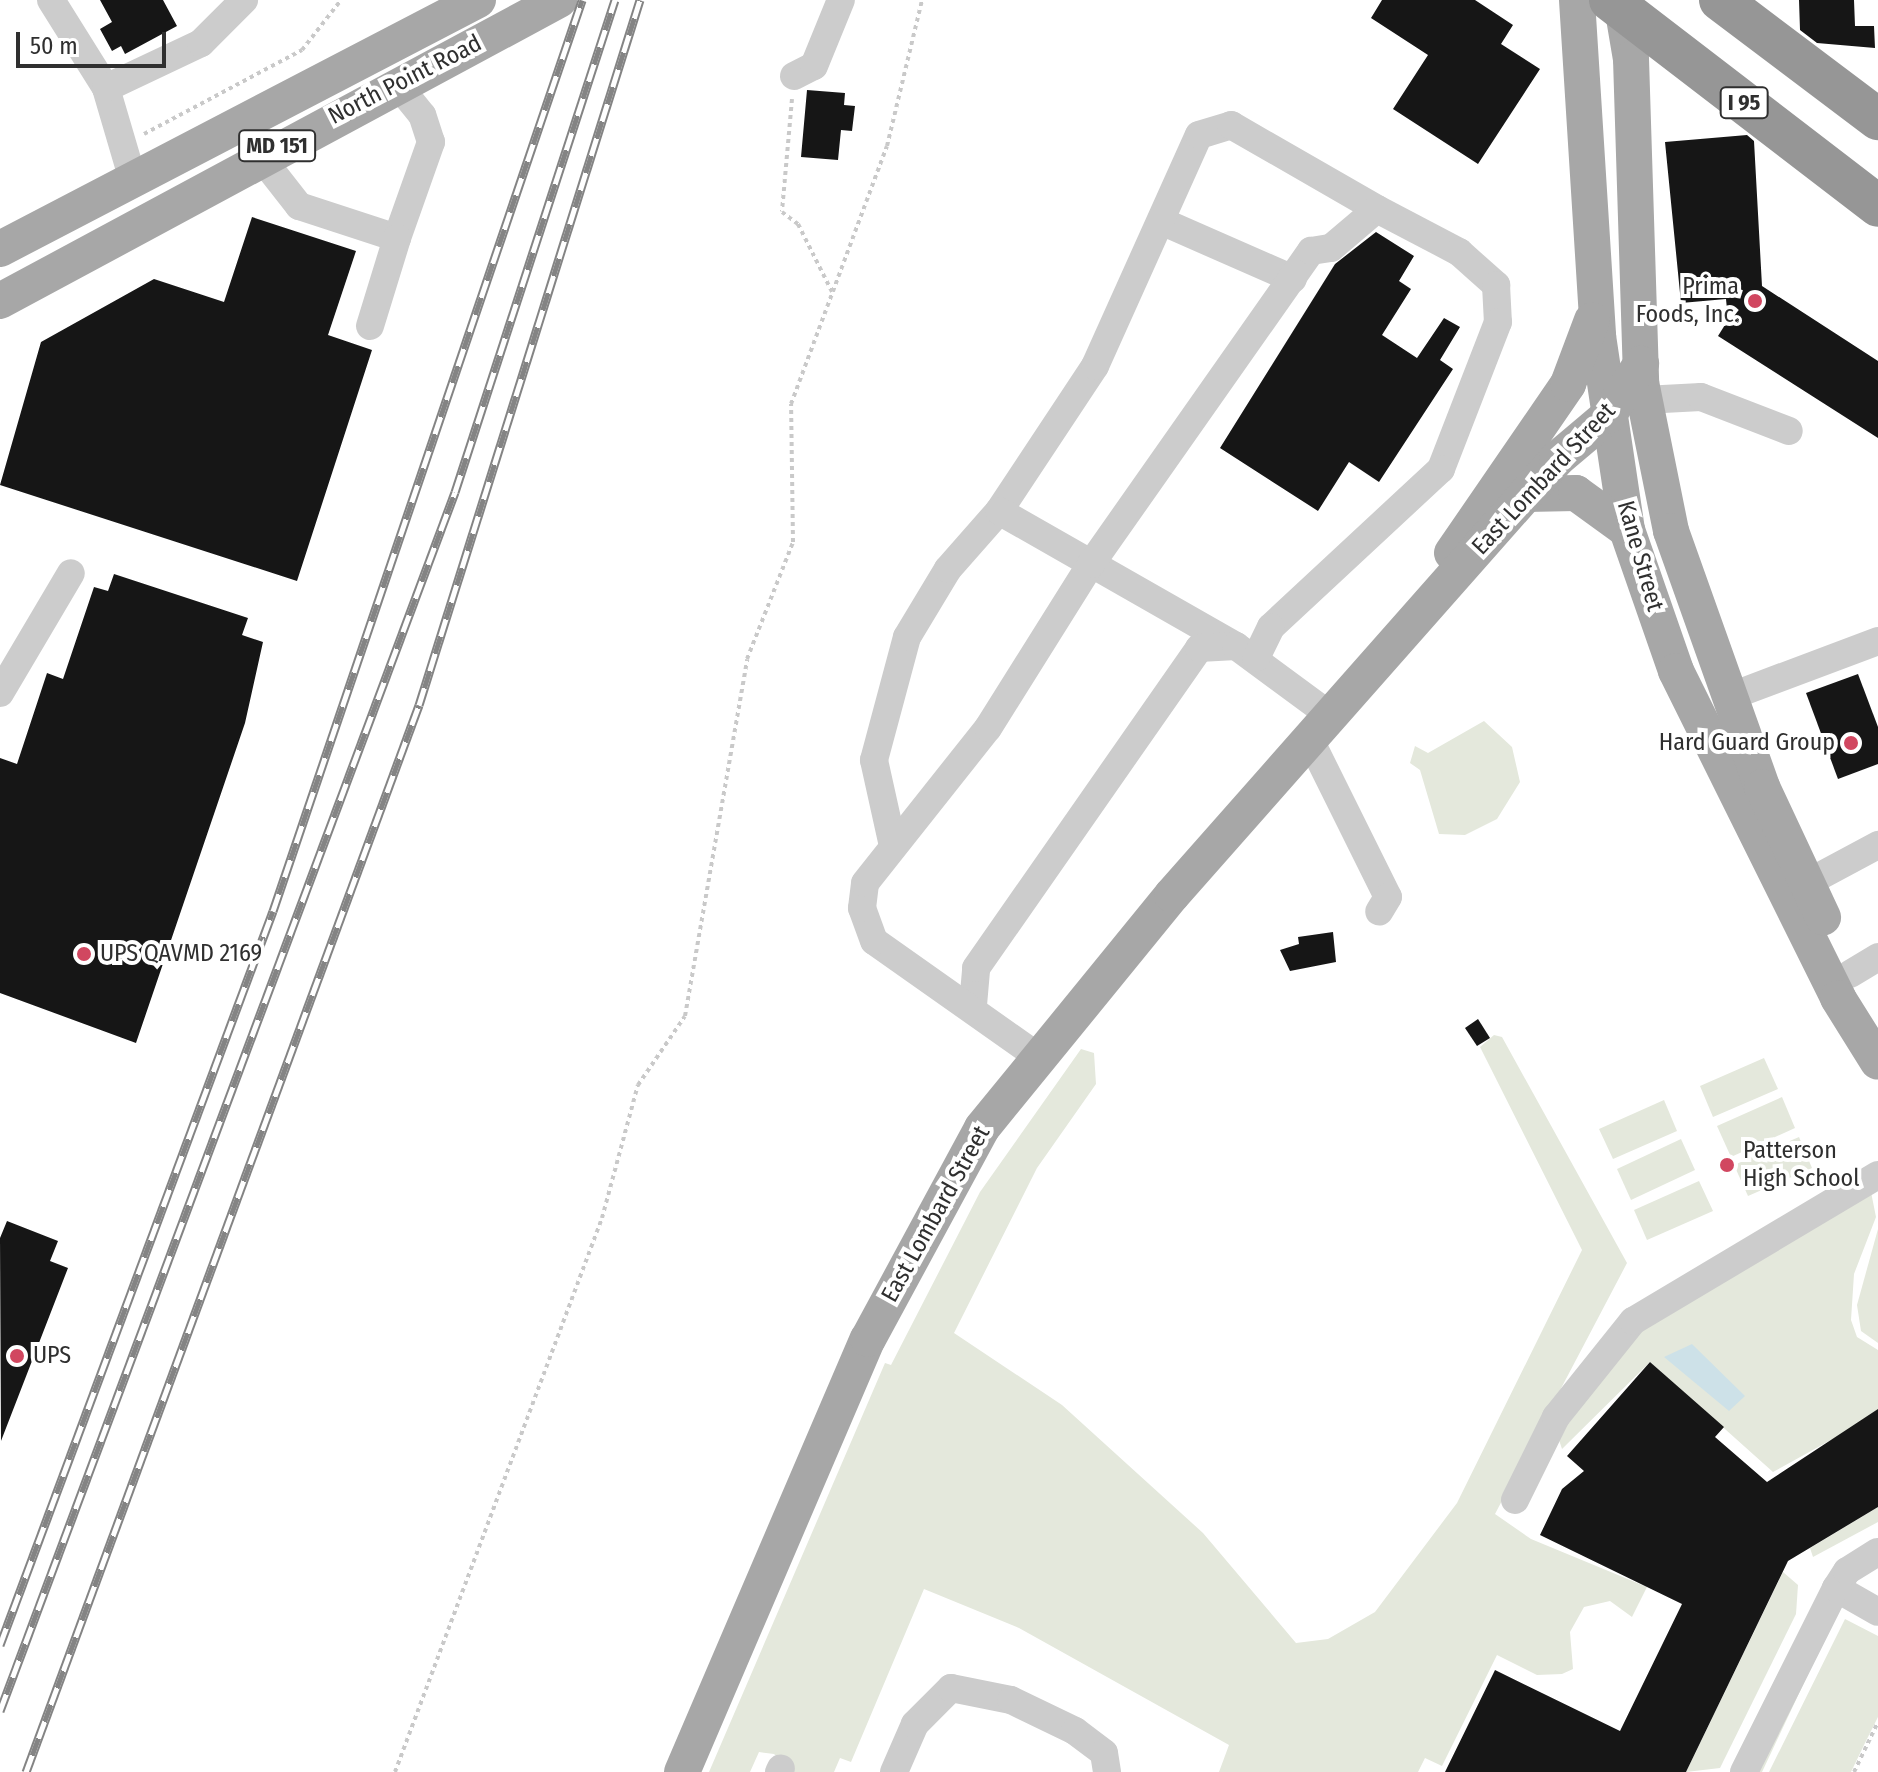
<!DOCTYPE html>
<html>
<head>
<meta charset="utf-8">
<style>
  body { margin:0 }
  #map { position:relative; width:1878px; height:1772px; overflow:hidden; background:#fff; font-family:"Fira Sans Condensed",sans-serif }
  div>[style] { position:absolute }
  .green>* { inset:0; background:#e4e8dc }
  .water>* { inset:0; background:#cde1e8 }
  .building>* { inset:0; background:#161616 }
  .path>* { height:4px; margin-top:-2px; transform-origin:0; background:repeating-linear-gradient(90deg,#c9c9c9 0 4px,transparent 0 8px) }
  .minor>* { height:28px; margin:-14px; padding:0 14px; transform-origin:14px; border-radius:14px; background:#ccc }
  .major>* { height:36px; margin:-18px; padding:0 18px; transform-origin:18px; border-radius:18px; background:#a7a7a7 }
  .highway>* { height:42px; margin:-21px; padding:0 21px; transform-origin:21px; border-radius:21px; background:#969696 }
  .rail>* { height:9px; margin-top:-4.5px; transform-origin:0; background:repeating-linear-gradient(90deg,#fff 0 18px,#848484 0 36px); box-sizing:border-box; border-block:2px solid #848484 }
  .highway-bridge>* { height:42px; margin:-21px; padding:0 21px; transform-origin:21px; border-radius:21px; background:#969696 }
  .dots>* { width:22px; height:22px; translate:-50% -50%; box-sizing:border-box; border:4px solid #fff; border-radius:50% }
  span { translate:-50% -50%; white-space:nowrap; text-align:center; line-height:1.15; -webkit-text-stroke:8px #fff; paint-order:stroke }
  .shield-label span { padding:2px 6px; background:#fff; border:2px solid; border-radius:6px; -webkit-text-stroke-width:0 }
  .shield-label { font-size:22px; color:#2f2f2f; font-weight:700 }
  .street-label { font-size:24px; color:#2f2f2f }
  .poi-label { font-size:24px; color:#2f2f2f }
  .right { translate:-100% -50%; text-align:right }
  .left { translate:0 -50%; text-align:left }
  .scale { position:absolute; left:16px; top:32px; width:150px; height:36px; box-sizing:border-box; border:4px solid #2f2f2f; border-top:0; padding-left:10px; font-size:24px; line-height:28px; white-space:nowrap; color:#2f2f2f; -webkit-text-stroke:6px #fff; paint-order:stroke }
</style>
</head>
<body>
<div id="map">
  <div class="green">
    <i style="clip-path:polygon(1484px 721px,1512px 747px,1520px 782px,1497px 819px,1465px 835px,1439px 834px,1420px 770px,1410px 763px,1415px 746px,1428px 753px)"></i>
    <i style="clip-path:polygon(1494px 1035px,1502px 1037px,1627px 1263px,1495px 1514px,1531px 1539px,1647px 1587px,1632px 1617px,1610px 1601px,1584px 1607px,1570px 1632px,1573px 1669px,1562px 1674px,1537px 1675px,1497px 1655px,1442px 1766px,1425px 1758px,1418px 1772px,1219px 1772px,1229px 1745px,1019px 1628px,924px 1589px,851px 1762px,840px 1758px,834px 1772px,792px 1772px,774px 1754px,759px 1752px,750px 1772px,709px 1772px,885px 1363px,891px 1365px,980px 1192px,1081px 1049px,1094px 1053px,1096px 1084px,1037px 1168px,954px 1333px,1062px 1405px,1203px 1533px,1296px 1643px,1328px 1639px,1375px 1612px,1457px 1503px,1582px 1250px,1480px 1047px)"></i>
    <i style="clip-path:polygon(1764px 1058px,1778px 1089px,1713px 1117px,1700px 1086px)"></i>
    <i style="clip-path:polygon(1782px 1097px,1795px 1128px,1731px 1157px,1717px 1126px)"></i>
    <i style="clip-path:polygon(1664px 1100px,1677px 1131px,1613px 1159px,1599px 1129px)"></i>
    <i style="clip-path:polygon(1799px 1137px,1812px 1168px,1748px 1196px,1734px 1165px)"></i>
    <i style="clip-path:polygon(1681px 1139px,1695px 1170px,1631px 1200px,1617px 1169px)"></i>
    <i style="clip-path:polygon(1699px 1181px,1713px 1211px,1647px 1240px,1634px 1210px)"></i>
    <i style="clip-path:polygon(1871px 1192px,1876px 1217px,1854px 1274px,1851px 1320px,1857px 1337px,1878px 1350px,1878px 1414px,1773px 1472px,1650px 1362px,1562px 1449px,1558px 1437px,1635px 1335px)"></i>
    <i style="clip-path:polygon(1878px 1229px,1878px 1343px,1861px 1331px,1857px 1305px)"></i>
    <i style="clip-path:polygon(1878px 1507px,1878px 1522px,1813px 1557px,1810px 1548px)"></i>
    <i style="clip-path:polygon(1783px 1572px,1798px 1585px,1796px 1614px,1720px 1768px,1686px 1772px)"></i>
    <i style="clip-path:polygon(1836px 1615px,1762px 1772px,1756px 1772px)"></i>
    <i style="clip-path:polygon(1845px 1619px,1878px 1636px,1878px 1717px,1864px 1745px,1851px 1772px,1769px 1772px)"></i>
  </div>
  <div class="water">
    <i style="clip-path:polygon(1692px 1344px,1745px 1396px,1729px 1411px,1664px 1357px)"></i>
  </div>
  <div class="building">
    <i style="clip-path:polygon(100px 0,163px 0,177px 26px,125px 54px,121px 46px,112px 51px,100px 29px,112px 22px)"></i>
    <i style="clip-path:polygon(1382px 0,1475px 0,1513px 25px,1501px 44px,1540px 69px,1478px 164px,1393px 109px,1428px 55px,1371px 18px)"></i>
    <i style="clip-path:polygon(1799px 0,1854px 0,1855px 26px,1874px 26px,1875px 48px,1817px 43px,1800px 30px)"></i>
    <i style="clip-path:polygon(807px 90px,845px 93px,844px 105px,855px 106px,852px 131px,841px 130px,838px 160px,801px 157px)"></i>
    <i style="clip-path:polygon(1747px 135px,1754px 141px,1762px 286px,1878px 361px,1878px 438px,1718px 336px,1728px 320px,1726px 299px,1681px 303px,1665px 142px)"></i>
    <i style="clip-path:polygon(252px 217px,356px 251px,328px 335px,372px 350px,297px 581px,0 485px,41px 342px,154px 279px,224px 302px)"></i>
    <i style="clip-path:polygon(1376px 232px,1414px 256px,1399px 281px,1411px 289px,1382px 335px,1417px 358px,1444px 318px,1460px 327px,1440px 360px,1453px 369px,1379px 482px,1349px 462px,1318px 511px,1220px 448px,1335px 264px)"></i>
    <i style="clip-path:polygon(114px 574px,248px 618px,242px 635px,263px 642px,245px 723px,136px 1043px,0 993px,0 758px,17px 764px,47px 673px,63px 679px,94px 587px,108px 591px)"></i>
    <i style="clip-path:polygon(1858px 674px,1878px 727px,1878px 764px,1838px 779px,1806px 693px)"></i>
    <i style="clip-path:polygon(1333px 932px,1336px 962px,1290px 971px,1280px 950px,1299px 944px,1298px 937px)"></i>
    <i style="clip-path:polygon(1478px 1019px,1490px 1038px,1477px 1046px,1465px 1028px)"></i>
    <i style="clip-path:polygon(7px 1221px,58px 1241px,50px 1261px,68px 1268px,1px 1441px,0 1238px)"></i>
    <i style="clip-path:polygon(1650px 1362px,1724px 1427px,1715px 1437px,1767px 1482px,1878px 1409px,1878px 1507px,1788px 1561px,1686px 1772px,1445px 1772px,1495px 1670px,1620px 1731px,1682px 1604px,1540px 1535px,1562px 1489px,1584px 1471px,1567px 1456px)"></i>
  </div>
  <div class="path">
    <i style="left:792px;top:99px;width:113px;rotate:95.1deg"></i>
    <i style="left:782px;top:212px;width:20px;rotate:37deg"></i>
    <i style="left:798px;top:224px;width:76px;rotate:63.4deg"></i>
    <i style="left:144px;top:134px;width:179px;rotate:-28deg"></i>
    <i style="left:302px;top:50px;width:63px;rotate:-52deg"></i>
    <i style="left:395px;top:1772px;width:591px;rotate:-69.51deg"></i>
    <i style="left:602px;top:1218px;width:138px;rotate:-74.9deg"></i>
    <i style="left:638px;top:1085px;width:83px;rotate:-55.7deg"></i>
    <i style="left:685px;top:1016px;width:362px;rotate:-80.1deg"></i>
    <i style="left:747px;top:659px;width:126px;rotate:-68.5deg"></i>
    <i style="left:793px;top:542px;width:138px;rotate:-90.8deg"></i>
    <i style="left:791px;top:404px;width:275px;rotate:-69.6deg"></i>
    <i style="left:887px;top:146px;width:150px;rotate:-76.5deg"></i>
    <i style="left:1854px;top:1772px;width:55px;rotate:-64.4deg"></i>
  </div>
  <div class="minor">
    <i style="left:51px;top:0;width:104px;rotate:58deg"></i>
    <i style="left:794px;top:76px;width:22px;rotate:-27deg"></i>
    <i style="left:814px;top:66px;width:71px;rotate:-67.8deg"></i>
    <i style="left:259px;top:155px;width:65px;rotate:51.9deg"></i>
    <i style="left:299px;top:206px;width:103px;rotate:18.1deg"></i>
    <i style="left:397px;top:238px;width:102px;rotate:-70.5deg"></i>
    <i style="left:431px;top:142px;width:28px;rotate:-108deg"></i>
    <i style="left:422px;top:115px;width:40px;rotate:-129deg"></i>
    <i style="left:133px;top:180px;width:96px;rotate:-106.4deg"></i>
    <i style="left:106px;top:88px;width:105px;rotate:-25.3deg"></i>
    <i style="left:201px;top:43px;width:61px;rotate:-45deg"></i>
    <i style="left:1161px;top:221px;width:144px;rotate:23.7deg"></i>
    <i style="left:370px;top:326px;width:92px;rotate:-72.9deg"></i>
    <i style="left:1644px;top:400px;width:57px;rotate:-3deg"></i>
    <i style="left:1701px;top:397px;width:94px;rotate:21.1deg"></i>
    <i style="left:999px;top:511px;width:174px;rotate:-56.5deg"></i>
    <i style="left:1095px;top:366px;width:253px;rotate:-65.8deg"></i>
    <i style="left:1199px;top:135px;width:34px;rotate:-17deg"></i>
    <i style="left:1231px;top:125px;width:168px;rotate:29.9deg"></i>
    <i style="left:0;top:693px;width:139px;rotate:-59.4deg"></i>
    <i style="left:1729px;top:697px;width:159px;rotate:-20.6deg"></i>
    <i style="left:1310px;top:740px;width:175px;rotate:63.6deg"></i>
    <i style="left:1388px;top:897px;width:17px;rotate:121deg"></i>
    <i style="left:893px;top:846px;width:88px;rotate:-102.5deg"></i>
    <i style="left:874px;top:760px;width:127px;rotate:-75deg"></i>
    <i style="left:907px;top:637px;width:79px;rotate:-58.9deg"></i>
    <i style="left:948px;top:569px;width:77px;rotate:-48.7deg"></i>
    <i style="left:999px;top:511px;width:273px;rotate:29.7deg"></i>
    <i style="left:1807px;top:883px;width:81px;rotate:-28.2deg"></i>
    <i style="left:1850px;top:974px;width:33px;rotate:-31deg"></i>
    <i style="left:973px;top:1005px;width:37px;rotate:-85deg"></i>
    <i style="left:976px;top:968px;width:390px;rotate:-55.1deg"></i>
    <i style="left:1199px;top:648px;width:37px;rotate:-3deg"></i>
    <i style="left:1236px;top:646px;width:118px;rotate:36.4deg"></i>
    <i style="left:1037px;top:1056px;width:199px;rotate:-144.8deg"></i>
    <i style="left:874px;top:941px;width:35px;rotate:-110deg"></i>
    <i style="left:862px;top:908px;width:25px;rotate:-83deg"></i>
    <i style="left:865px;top:883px;width:198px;rotate:-51.6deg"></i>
    <i style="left:988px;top:728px;width:194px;rotate:-57.9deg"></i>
    <i style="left:1091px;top:564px;width:383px;rotate:-54.9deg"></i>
    <i style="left:1311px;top:251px;width:20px;rotate:-9deg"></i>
    <i style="left:1331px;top:248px;width:60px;rotate:-40.3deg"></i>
    <i style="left:1377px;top:209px;width:93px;rotate:27.7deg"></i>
    <i style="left:1459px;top:252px;width:50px;rotate:41.7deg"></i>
    <i style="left:1496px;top:285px;width:37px;rotate:87deg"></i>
    <i style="left:1498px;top:322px;width:158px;rotate:111.2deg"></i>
    <i style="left:1441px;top:469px;width:232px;rotate:137.1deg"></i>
    <i style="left:1271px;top:627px;width:34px;rotate:116deg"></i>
    <i style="left:1515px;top:1500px;width:93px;rotate:-63.7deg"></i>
    <i style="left:1556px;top:1417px;width:123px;rotate:-51.3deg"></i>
    <i style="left:1633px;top:1321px;width:285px;rotate:-30.8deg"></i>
    <i style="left:1836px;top:1588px;width:48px;rotate:29.7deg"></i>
    <i style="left:779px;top:1772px;width:4px;rotate:-63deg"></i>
    <i style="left:894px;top:1772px;width:52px;rotate:-66.4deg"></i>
    <i style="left:915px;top:1724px;width:51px;rotate:-45deg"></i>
    <i style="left:951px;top:1688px;width:61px;rotate:11.3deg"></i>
    <i style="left:1011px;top:1700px;width:71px;rotate:25.8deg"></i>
    <i style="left:1075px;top:1731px;width:36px;rotate:37deg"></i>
    <i style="left:1104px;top:1753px;width:19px;rotate:81deg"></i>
    <i style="left:1744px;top:1772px;width:206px;rotate:-63.4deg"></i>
    <i style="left:1836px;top:1588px;width:20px;rotate:-57deg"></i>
    <i style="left:1847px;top:1571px;width:36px;rotate:-32deg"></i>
  </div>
  <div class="major">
    <i style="left:1577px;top:0;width:337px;rotate:86.4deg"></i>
    <i style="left:1598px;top:336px;width:196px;rotate:81.5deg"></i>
    <i style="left:1627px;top:530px;width:149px;rotate:70.8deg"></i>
    <i style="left:1676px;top:671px;width:365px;rotate:63.6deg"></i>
    <i style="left:1838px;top:998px;width:75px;rotate:58deg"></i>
    <i style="left:1621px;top:0;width:60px;rotate:80.4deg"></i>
    <i style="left:1631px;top:59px;width:323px;rotate:88.2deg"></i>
    <i style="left:1641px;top:382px;width:152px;rotate:78.6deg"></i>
    <i style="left:1671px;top:531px;width:272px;rotate:70.4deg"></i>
    <i style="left:1762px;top:787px;width:144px;rotate:64.9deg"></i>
    <i style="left:0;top:249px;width:539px;rotate:-27.52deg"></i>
    <i style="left:0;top:301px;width:635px;rotate:-28.3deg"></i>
    <i style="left:1526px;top:494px;width:50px;rotate:-1.1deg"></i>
    <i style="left:1576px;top:493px;width:63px;rotate:36deg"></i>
    <i style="left:1452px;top:553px;width:205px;rotate:-55.5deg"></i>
    <i style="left:1568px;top:384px;width:68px;rotate:-69.4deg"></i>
    <i style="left:682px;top:1772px;width:471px;rotate:-66.8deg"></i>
    <i style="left:868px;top:1339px;width:240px;rotate:-61.6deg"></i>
    <i style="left:982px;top:1128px;width:301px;rotate:-50.8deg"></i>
    <i style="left:1172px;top:895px;width:582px;rotate:-48.55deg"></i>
    <i style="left:1557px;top:459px;width:67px;rotate:-40.1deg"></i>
    <i style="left:1608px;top:416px;width:62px;rotate:-57.6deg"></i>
  </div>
  <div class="highway">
    <i style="left:1720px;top:0;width:198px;rotate:37deg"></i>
  </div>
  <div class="rail">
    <i style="left:0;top:1645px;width:783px;rotate:-69.6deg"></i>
    <i style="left:273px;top:911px;width:962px;rotate:-71.26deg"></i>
    <i style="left:0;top:1711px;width:1301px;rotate:-69.53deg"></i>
    <i style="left:455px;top:492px;width:517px;rotate:-71.99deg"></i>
    <i style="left:26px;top:1772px;width:1137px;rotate:-69.78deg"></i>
    <i style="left:419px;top:705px;width:739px;rotate:-72.6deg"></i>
  </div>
  <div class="highway-bridge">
    <i style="left:1610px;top:0;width:338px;rotate:37.5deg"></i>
  </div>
  <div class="dots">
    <i style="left:1755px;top:301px;background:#d14760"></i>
    <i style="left:1851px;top:743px;background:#d14760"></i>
    <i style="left:84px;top:954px;background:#d14760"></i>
    <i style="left:1727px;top:1165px;background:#d14760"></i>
    <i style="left:17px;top:1356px;background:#d14760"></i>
  </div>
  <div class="shield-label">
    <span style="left:1744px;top:103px">I 95</span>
    <span style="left:277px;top:146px">MD 151</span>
  </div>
  <div class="street-label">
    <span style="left:405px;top:80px;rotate:-27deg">North Point Road</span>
    <span style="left:1544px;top:479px;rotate:-47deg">East Lombard Street</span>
    <span style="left:1640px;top:556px;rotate:74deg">Kane Street</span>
    <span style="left:936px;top:1214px;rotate:-61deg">East Lombard Street</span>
  </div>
  <div class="poi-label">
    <span class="right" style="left:1739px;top:301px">Prima<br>Foods, Inc.</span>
    <span class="right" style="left:1835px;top:743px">Hard Guard Group</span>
    <span class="left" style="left:100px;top:954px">UPS QAVMD 2169</span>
    <span class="left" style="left:1743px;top:1165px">Patterson<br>High School</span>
    <span class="left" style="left:33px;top:1356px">UPS</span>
  </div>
  <div class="scale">50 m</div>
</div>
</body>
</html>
